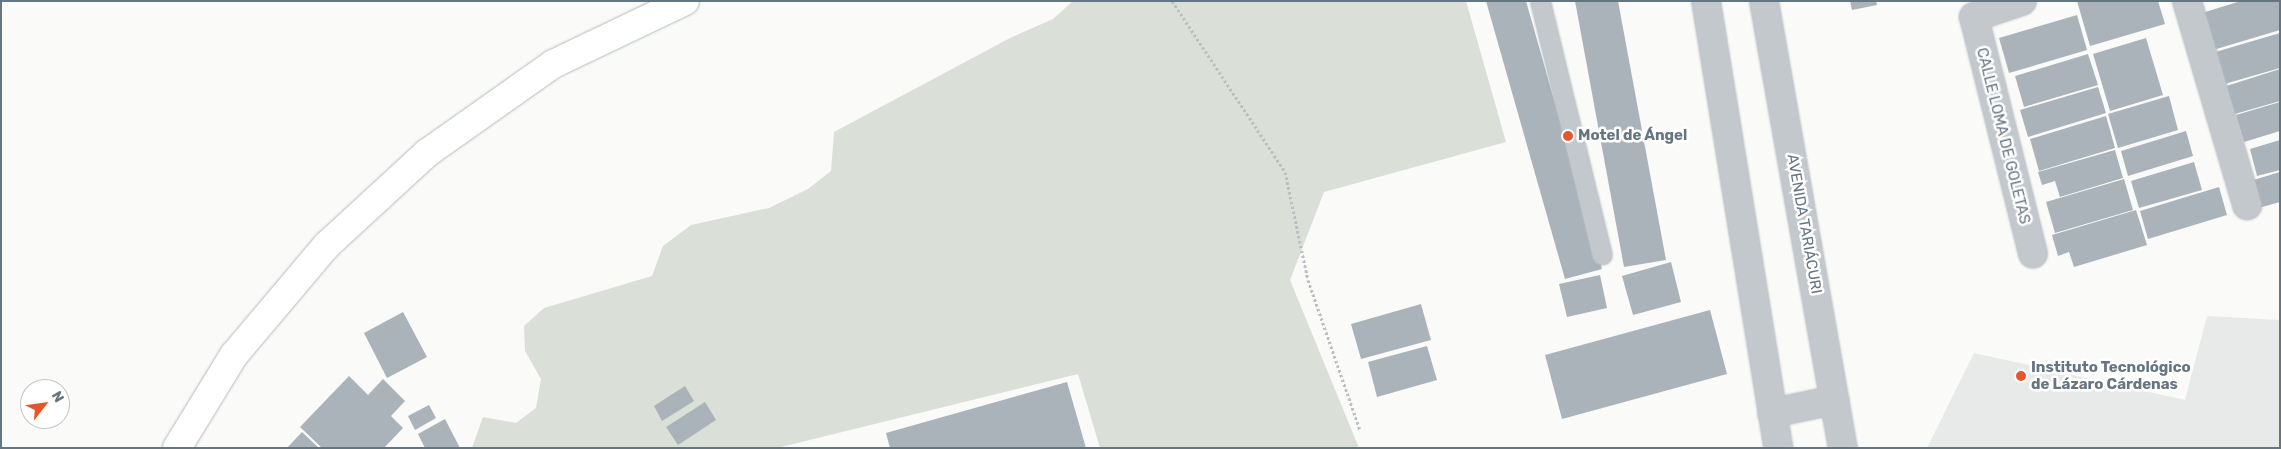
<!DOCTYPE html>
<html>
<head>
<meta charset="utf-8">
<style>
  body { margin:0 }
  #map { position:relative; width:2281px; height:449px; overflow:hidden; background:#fafaf8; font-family:Rubik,sans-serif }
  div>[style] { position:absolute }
  .built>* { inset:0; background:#e8e9e9 }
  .green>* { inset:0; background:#dadfd7 }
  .building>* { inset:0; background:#aab3b9 }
  .path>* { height:3px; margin-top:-1.5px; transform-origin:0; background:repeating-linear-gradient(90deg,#bbbfc2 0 2.5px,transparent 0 5px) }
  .roads { filter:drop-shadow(0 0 1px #b3babf) drop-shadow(0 0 1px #b3babf) }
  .service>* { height:19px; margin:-9.5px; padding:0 9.5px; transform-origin:9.5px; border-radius:9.5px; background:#c3c8cc }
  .minor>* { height:28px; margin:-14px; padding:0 14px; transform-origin:14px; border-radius:14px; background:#c3c8cc }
  .tertiary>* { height:28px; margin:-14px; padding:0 14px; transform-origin:14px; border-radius:14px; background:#c3c8cc }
  .secondary>* { height:28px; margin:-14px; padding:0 14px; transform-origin:14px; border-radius:14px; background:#fff }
  .dots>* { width:14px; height:14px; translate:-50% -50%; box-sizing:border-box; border:2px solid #fff; border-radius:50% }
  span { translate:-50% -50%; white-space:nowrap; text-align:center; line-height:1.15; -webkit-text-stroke:5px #fff; paint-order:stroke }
  .poi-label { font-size:15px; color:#657683; font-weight:700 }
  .left { translate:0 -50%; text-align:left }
  .street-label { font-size:15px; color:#657683 }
  .frame { position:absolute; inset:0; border:2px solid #657683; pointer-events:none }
  .north { position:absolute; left:20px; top:379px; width:50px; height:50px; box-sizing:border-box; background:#fff; border:1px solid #c1c8cd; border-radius:50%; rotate:60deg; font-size:14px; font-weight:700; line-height:20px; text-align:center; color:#657683 }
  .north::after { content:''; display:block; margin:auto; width:18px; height:22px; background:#e4572e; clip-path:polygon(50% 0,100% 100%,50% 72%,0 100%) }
</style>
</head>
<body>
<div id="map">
  <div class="built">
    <i style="clip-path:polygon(2207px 316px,2280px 320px,2280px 448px,1927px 448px,1974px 353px,2185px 400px)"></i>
  </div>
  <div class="green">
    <i style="clip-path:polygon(1073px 1px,1466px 1px,1506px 142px,1324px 192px,1290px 280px,1359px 448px,1100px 448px,1078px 374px,777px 448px,472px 448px,483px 417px,516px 423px,536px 408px,541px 379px,525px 351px,524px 326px,544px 308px,652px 276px,663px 246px,691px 225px,769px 208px,808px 189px,831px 171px,834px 132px,1010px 38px,1053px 19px)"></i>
  </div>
  <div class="building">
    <i style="clip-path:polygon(1486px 1px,1526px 1px,1602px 269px,1565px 279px)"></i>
    <i style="clip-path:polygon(1575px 1px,1618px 1px,1666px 260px,1624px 267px)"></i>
    <i style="clip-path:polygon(1850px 1px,1876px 1px,1877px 5px,1852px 10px)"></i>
    <i style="clip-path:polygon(2077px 1px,2158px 1px,2165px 24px,2090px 46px)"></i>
    <i style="clip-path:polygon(2241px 1px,2279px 1px,2280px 30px,2213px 50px,2202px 13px)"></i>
    <i style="clip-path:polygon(2077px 15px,2087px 50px,2009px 73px,1999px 38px)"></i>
    <i style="clip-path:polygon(2280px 33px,2280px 68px,2221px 85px,2212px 53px)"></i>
    <i style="clip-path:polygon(2146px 38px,2163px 95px,2110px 111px,2093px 54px)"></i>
    <i style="clip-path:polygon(2088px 54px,2098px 85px,2024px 107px,2015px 76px)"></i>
    <i style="clip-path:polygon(2280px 69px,2280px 101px,2228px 116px,2220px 88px)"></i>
    <i style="clip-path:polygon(2098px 87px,2106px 113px,2028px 137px,2020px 110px)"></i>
    <i style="clip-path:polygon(2169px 96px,2178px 130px,2118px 148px,2108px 114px)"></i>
    <i style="clip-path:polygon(2280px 102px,2280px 131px,2244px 142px,2236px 115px)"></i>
    <i style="clip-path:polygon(2106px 116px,2115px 148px,2039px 171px,2030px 139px)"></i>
    <i style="clip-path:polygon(2186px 131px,2193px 156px,2128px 176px,2121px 151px)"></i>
    <i style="clip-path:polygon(2280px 140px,2280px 170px,2257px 176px,2250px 149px)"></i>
    <i style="clip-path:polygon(2115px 150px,2123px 178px,2060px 197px,2055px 181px,2042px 185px,2038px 172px)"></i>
    <i style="clip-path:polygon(2194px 162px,2202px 190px,2139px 208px,2131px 181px)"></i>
    <i style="clip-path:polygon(2280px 172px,2280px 202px,2255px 209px,2247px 182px)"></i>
    <i style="clip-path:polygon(2124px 179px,2133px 210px,2055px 233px,2046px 202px)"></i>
    <i style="clip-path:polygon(2219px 187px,2227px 215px,2148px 239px,2140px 211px)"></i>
    <i style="clip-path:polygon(2136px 210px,2147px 245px,2074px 267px,2069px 252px,2058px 256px,2052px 235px)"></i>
    <i style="clip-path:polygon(1671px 262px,1681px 302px,1633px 315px,1622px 276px)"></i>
    <i style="clip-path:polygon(1600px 275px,1607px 308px,1567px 317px,1559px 284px)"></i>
    <i style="clip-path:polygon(1421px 304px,1431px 340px,1361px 359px,1351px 324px)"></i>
    <i style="clip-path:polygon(1710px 310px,1727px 374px,1562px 419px,1545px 355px)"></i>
    <i style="clip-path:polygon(403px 312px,427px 357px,387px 378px,364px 333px)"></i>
    <i style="clip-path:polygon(1427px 346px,1437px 380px,1377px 397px,1368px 362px)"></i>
    <i style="clip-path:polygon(349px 376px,368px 395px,383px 379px,405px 401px,391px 416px,403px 428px,384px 448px,322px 448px,300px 427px)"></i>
    <i style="clip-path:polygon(1067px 382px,1086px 448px,890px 448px,886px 433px)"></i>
    <i style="clip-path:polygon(685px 386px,694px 401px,662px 421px,654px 406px)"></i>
    <i style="clip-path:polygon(705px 402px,716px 420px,678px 445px,666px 427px)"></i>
    <i style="clip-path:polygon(429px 405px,436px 418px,415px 430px,408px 416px)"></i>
    <i style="clip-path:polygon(445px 419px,460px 448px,425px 448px,418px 434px)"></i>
    <i style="clip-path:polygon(302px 432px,319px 448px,287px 448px)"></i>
  </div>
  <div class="path">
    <i style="left:1172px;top:1px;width:205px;rotate:56.5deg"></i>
    <i style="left:1285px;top:172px;width:110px;rotate:78deg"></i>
    <i style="left:1308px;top:280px;width:159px;rotate:70.9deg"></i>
  </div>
  <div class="roads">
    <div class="service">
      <i style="left:1540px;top:1px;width:261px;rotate:76.3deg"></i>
    </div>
    <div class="minor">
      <i style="left:2022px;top:1px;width:51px;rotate:161.6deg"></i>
      <i style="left:1974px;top:17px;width:244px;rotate:76deg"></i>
      <i style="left:2187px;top:1px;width:213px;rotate:73.6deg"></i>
    </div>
    <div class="tertiary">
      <i style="left:1706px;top:1px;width:453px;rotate:80.8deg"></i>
      <i style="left:1764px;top:1px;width:454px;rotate:80deg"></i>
      <i style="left:1772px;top:413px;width:64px;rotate:-11.7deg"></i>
    </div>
    <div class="secondary">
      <i style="left:177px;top:448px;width:109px;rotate:-58.5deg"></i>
      <i style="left:234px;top:355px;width:144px;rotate:-49.8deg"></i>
      <i style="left:327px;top:245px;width:136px;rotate:-42.6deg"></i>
      <i style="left:427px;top:153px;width:154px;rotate:-35.2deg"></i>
      <i style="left:553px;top:64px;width:146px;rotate:-25.5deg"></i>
    </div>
  </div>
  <div class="dots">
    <i style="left:1568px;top:136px;background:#e4572e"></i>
    <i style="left:2021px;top:376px;background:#e4572e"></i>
  </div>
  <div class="poi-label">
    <span class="left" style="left:1578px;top:136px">Motel de Ángel</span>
    <span class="left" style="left:2031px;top:376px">Instituto Tecnológico<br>de Lázaro Cárdenas</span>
  </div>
  <div class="street-label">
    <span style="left:2003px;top:136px;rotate:76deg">CALLE LOMA DE GOLETAS</span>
    <span style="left:1804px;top:224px;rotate:80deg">AVENIDA TARIÁCURI</span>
  </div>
  <div class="frame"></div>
  <div class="north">N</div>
</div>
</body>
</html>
